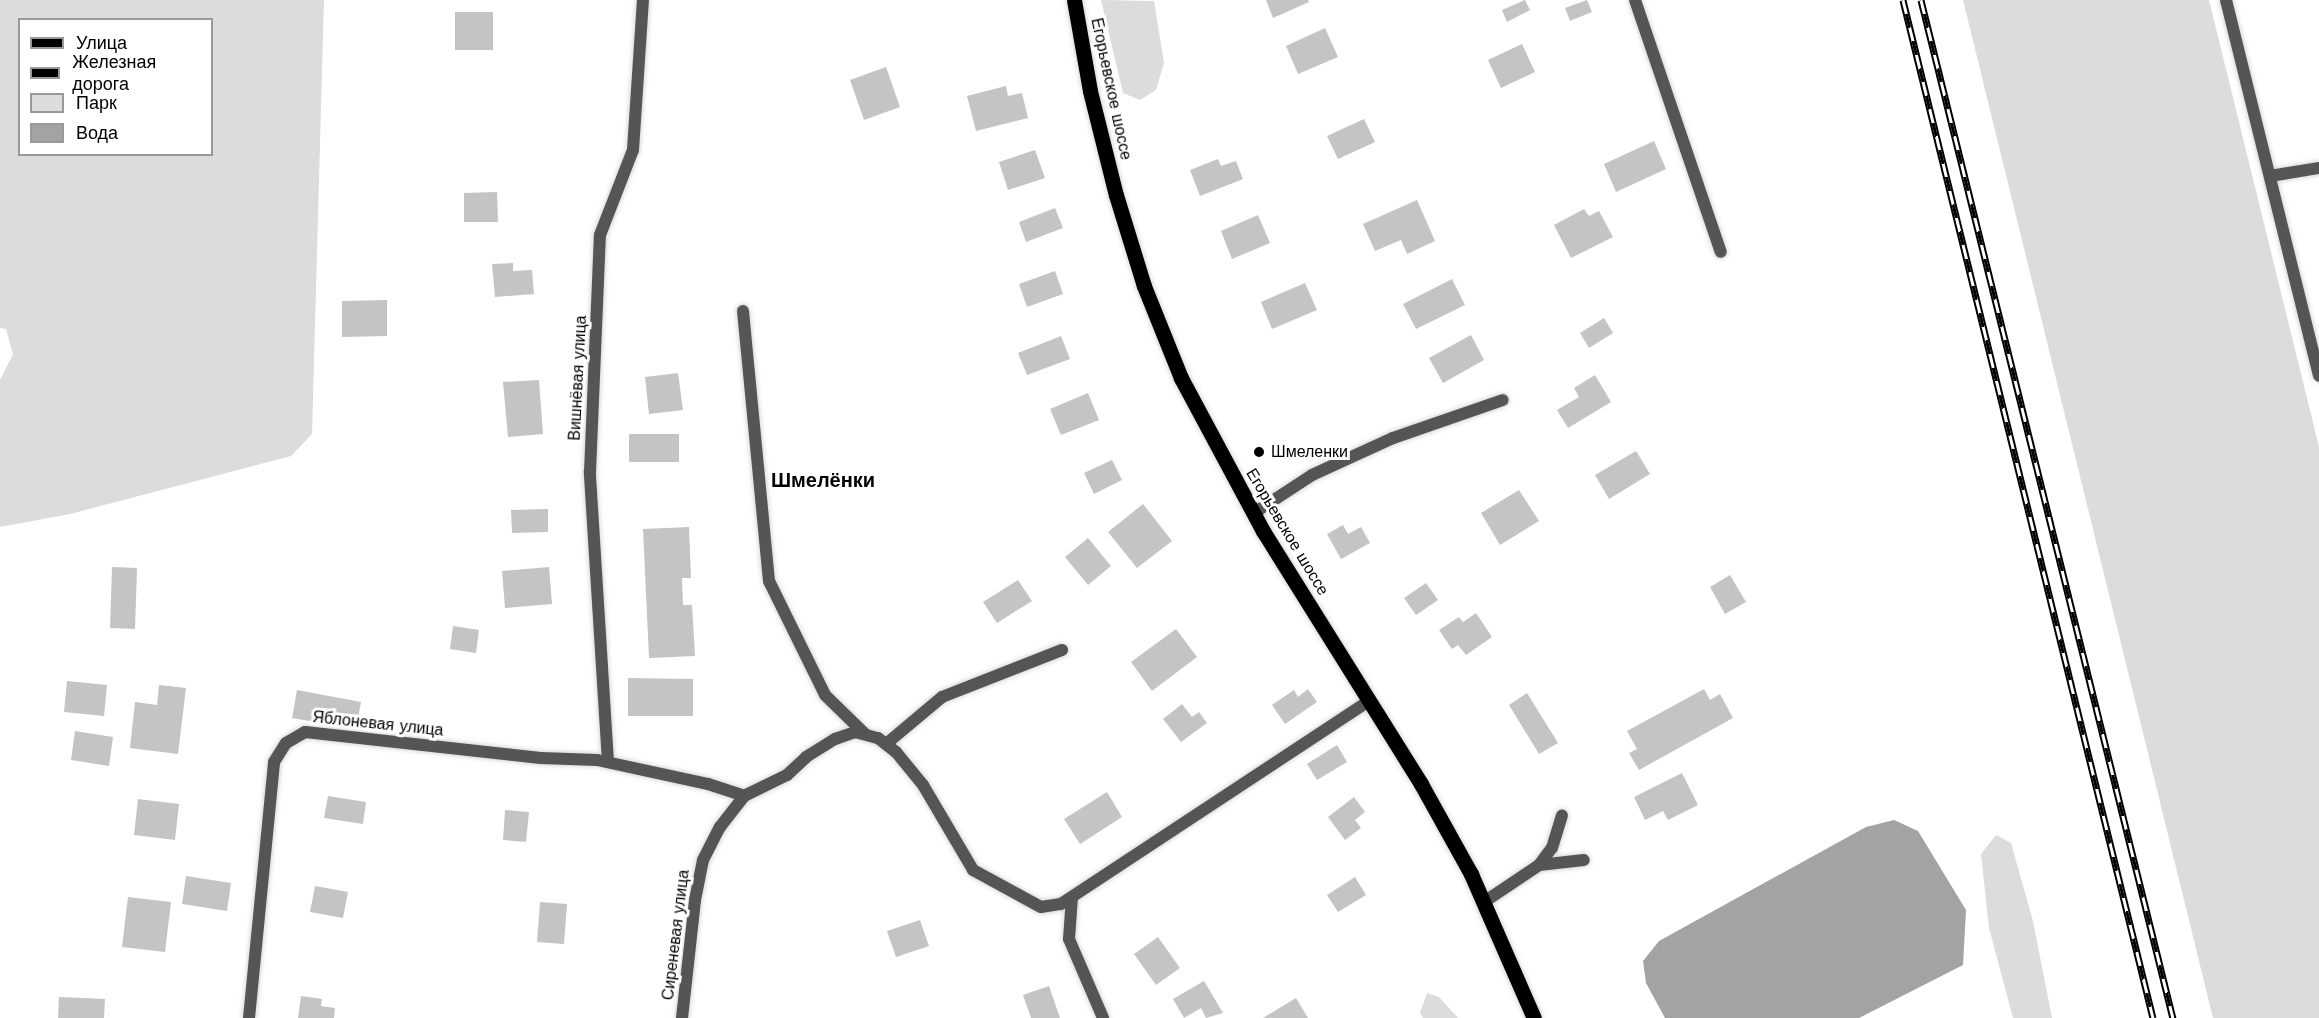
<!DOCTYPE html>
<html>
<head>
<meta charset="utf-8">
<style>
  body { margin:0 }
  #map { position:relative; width:2319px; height:1018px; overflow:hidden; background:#fff; font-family:"Work Sans",sans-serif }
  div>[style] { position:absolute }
  .green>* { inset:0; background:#dcdcdc }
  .water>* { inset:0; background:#a3a3a3 }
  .building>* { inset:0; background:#c4c4c4 }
  .roads { filter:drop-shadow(0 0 2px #dbdbdb) drop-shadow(0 0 2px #dbdbdb) }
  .service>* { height:12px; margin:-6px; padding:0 6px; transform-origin:6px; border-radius:6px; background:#555 }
  .minor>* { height:12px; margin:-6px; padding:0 6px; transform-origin:6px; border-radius:6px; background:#555 }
  .primary>* { height:15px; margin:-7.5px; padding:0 7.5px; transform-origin:7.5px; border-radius:7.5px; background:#000 }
  .rail>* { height:7px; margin-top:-3.5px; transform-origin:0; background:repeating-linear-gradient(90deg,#fff 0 14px,#000 0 28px); box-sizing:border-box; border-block:2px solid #000 }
  .dots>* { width:16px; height:16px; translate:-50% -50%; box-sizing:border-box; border:3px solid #fff; border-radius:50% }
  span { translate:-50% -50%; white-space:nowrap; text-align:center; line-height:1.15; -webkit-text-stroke:6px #fff; paint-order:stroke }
  .street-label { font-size:16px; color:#000 }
  .poi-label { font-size:16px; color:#000 }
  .left { translate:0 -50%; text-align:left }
  .quarter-label { font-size:20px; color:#000; font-weight:700 }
  .legend { position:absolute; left:18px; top:18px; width:195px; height:138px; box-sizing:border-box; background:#fff; border:2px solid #999; margin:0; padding:8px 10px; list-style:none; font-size:18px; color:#000 }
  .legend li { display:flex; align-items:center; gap:12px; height:30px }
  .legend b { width:30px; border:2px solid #999 }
</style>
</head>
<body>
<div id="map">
  <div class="green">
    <i style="clip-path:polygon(evenodd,0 0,324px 0,312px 434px,291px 456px,70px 514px,0 527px,0 380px,13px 354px,6px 329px,0 328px,0 0,20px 20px,212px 20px,212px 154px,20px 154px,20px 20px)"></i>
    <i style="clip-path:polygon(1101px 0,1154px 1px,1164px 63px,1156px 90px,1140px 100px,1123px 93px)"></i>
    <i style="clip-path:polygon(1963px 0,2209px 0,2319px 447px,2319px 1018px,2213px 1018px)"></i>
    <i style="clip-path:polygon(1996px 835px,2011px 843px,2033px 921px,2052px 1018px,2013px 1018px,1989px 928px,1981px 854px)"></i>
    <i style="clip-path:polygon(1427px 993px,1439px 997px,1458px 1018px,1423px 1018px,1420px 1013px)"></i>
  </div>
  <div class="water">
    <i style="clip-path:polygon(1894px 820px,1918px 831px,1966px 910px,1963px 965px,1859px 1018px,1665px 1018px,1646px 983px,1643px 961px,1659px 941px,1866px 827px)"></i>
  </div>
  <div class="building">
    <i style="clip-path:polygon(1266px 0,1308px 0,1309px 2px,1273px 18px)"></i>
    <i style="clip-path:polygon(1525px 0,1530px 10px,1507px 22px,1502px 10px)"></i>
    <i style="clip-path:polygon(1587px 0,1592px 12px,1570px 21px,1565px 8px)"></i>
    <i style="clip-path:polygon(455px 12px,493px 12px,493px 50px,455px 50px)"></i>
    <i style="clip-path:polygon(1325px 28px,1338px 57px,1298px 74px,1286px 46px)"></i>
    <i style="clip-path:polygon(1522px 44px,1535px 72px,1501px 88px,1488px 60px)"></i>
    <i style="clip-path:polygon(886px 67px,900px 107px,864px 120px,850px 80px)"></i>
    <i style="clip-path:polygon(1006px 86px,1008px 96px,1022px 93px,1028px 118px,976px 131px,967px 96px)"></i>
    <i style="clip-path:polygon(1364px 119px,1375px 142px,1338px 159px,1327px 136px)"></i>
    <i style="clip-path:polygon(1654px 141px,1666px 169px,1616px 192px,1604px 164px)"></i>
    <i style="clip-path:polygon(1035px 150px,1045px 178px,1008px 190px,999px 162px)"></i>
    <i style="clip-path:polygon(1218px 159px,1221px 166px,1236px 161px,1243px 179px,1200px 196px,1190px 170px)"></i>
    <i style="clip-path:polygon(497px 192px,498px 222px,464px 222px,464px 193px)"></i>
    <i style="clip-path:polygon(1417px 200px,1435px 241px,1407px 254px,1401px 240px,1375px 251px,1363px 224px)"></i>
    <i style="clip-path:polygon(1055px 208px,1063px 228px,1026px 242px,1019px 222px)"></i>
    <i style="clip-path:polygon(1584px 209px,1589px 216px,1599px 211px,1613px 237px,1571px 258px,1554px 225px)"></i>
    <i style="clip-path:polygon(1258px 215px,1270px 243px,1232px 259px,1221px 231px)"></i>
    <i style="clip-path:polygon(513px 263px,513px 271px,532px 270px,534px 294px,495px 297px,492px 264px)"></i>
    <i style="clip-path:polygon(1055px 271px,1063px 294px,1027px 307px,1019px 284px)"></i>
    <i style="clip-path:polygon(1452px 279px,1465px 305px,1416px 329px,1403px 304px)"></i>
    <i style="clip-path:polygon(1305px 283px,1317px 310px,1272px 329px,1261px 302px)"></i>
    <i style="clip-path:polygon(387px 300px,387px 336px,342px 337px,342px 301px)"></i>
    <i style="clip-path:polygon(1604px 318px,1613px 333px,1589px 348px,1580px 333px)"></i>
    <i style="clip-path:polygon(1471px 335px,1484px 360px,1443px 383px,1429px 358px)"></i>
    <i style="clip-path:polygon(1061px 336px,1070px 359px,1027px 375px,1018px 353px)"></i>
    <i style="clip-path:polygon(678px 373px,683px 410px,649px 414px,645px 377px)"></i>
    <i style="clip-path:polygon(1595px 375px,1611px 402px,1568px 428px,1557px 410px,1579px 397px,1574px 388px)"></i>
    <i style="clip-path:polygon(539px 380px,543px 434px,508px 437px,503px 382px)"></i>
    <i style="clip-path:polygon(1088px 393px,1099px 420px,1061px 435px,1050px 409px)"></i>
    <i style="clip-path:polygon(629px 434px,679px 434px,679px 462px,629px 462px)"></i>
    <i style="clip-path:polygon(1636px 451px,1650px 474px,1609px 499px,1595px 475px)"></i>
    <i style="clip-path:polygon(1112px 460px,1122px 480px,1094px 494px,1084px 473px)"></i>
    <i style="clip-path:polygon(1519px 490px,1539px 521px,1500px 545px,1481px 513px)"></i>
    <i style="clip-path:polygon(1143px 504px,1172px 541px,1137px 568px,1108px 532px)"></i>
    <i style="clip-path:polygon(548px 509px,548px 532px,512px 533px,511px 510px)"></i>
    <i style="clip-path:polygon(1343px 525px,1348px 534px,1361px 527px,1370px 543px,1341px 559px,1327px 534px)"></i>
    <i style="clip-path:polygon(689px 527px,691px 578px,682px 578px,683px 605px,692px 605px,695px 656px,649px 658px,643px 529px)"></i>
    <i style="clip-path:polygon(1088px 538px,1111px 566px,1088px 585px,1065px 557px)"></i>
    <i style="clip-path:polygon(112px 567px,137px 568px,135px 629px,110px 628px)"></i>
    <i style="clip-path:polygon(549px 567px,552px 604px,505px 608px,502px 571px)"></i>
    <i style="clip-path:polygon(1730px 575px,1746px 602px,1725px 614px,1710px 587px)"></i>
    <i style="clip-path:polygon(1018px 580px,1032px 601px,997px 623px,983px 602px)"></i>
    <i style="clip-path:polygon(1426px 583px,1438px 600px,1416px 615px,1404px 598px)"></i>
    <i style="clip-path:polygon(1476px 613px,1492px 637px,1466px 655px,1458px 645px,1452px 649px,1439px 630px,1459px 617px,1463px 622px)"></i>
    <i style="clip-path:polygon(453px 626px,479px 630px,476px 653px,450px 649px)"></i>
    <i style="clip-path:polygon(1176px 629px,1197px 657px,1152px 691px,1131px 662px)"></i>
    <i style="clip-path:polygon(628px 678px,693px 679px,693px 716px,628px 716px)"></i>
    <i style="clip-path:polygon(67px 681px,107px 685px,104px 716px,64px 712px)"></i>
    <i style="clip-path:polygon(159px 685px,186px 688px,178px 754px,130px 748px,135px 702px,157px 705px)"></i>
    <i style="clip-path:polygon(1308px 689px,1317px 702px,1285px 724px,1272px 705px,1294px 690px,1298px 697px)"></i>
    <i style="clip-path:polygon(1704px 689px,1710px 700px,1720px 694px,1733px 718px,1639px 770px,1629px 753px,1637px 749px,1627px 731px)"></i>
    <i style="clip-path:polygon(297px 690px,361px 702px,356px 729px,292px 718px)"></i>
    <i style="clip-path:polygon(1527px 693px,1558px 743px,1539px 754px,1509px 705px)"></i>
    <i style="clip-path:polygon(1182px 704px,1192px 717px,1199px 712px,1207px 723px,1181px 742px,1163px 719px)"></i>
    <i style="clip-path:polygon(75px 731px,113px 737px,109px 766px,71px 760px)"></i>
    <i style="clip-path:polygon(1337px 745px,1347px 762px,1317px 780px,1307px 764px)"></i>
    <i style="clip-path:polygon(1682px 773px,1698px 805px,1668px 820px,1663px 811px,1645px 820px,1634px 797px)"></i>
    <i style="clip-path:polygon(1107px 792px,1122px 817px,1080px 844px,1064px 819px)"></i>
    <i style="clip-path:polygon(328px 796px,366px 802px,363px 824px,324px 818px)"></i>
    <i style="clip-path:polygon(1354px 797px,1365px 812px,1355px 820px,1361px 828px,1345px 840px,1328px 817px)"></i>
    <i style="clip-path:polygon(138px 799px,179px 804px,175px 840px,134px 835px)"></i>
    <i style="clip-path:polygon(505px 810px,529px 812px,526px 842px,503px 840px)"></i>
    <i style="clip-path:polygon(186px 876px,231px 883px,227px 911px,182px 904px)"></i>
    <i style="clip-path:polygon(1355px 877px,1366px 895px,1338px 912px,1327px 895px)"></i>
    <i style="clip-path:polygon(315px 886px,348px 892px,343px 918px,310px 912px)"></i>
    <i style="clip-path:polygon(128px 897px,171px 902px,165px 952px,122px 947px)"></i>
    <i style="clip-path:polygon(540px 902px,567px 904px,564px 944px,537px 942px)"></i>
    <i style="clip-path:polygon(920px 920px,929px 946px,896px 957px,887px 931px)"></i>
    <i style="clip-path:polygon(1158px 937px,1180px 968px,1156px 985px,1134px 954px)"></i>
    <i style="clip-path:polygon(1204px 981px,1223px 1013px,1206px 1018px,1201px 1008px,1184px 1018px,1173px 999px)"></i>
    <i style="clip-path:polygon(1049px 986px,1060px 1018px,1031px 1018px,1023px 995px)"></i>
    <i style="clip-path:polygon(301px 996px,322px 999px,321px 1006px,335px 1008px,334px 1018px,298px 1018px)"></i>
    <i style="clip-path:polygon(59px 997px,105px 999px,104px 1018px,58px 1018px)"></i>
    <i style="clip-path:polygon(1296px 998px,1308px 1018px,1263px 1018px)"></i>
  </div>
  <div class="roads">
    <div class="service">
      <i style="left:2270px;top:176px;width:50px;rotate:-9.3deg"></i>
      <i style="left:1254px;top:513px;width:69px;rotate:-33.2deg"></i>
      <i style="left:1312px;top:475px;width:89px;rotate:-24.6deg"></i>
      <i style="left:1393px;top:438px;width:116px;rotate:-19.1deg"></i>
      <i style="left:886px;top:744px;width:73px;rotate:-40deg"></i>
      <i style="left:942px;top:697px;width:129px;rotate:-21.4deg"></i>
      <i style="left:1539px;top:865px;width:21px;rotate:-53deg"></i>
      <i style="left:1552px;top:848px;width:34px;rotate:-73deg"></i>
      <i style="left:1484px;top:902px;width:66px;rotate:-33.9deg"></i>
      <i style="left:1539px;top:865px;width:45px;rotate:-6.3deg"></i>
    </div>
    <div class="minor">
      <i style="left:1635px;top:0;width:266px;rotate:71.2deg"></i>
      <i style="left:2226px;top:0;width:387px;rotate:76.1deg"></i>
      <i style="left:743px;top:311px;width:271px;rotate:84.5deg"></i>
      <i style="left:769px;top:581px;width:127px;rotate:63.8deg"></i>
      <i style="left:825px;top:695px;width:56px;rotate:44.3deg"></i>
      <i style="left:608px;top:762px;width:291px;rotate:-93.6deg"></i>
      <i style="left:590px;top:472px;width:237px;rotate:-87.6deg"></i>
      <i style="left:600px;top:235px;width:91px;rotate:-68.8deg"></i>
      <i style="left:633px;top:150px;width:150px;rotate:-86.2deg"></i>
      <i style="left:1072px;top:897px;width:42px;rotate:94.1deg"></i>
      <i style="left:1069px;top:939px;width:86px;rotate:66.7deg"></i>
      <i style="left:249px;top:1018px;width:257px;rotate:-84.4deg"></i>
      <i style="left:274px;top:762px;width:22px;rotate:-58deg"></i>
      <i style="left:286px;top:743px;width:22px;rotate:-30deg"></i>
      <i style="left:305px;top:732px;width:237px;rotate:6.3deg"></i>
      <i style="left:541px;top:758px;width:56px;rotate:2deg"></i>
      <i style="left:597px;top:760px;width:114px;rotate:12.2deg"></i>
      <i style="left:708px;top:784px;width:38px;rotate:18deg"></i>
      <i style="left:682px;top:1018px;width:119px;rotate:-83.7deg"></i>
      <i style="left:695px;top:900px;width:41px;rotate:-78.7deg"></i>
      <i style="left:703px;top:860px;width:37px;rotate:-63deg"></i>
      <i style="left:720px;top:827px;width:39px;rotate:-52deg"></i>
      <i style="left:744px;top:796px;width:48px;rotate:-26deg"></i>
      <i style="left:787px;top:775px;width:26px;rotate:-43deg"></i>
      <i style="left:806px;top:757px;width:34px;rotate:-32deg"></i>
      <i style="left:835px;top:739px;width:21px;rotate:-19deg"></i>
      <i style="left:855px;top:732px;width:24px;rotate:15deg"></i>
      <i style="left:878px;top:738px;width:23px;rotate:38deg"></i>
      <i style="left:896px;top:752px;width:43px;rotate:50.7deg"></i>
      <i style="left:923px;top:785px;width:99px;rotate:59.5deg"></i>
      <i style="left:973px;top:870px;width:77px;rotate:28.6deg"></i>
      <i style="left:1041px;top:907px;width:20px;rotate:-9deg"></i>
      <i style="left:1061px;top:904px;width:370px;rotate:-33.4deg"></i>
    </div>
    <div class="primary">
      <i style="left:1074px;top:0;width:92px;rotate:80deg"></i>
      <i style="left:1090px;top:91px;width:107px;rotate:76deg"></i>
      <i style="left:1116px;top:195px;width:95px;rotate:72.9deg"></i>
      <i style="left:1144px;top:286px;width:99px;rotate:68.1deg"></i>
      <i style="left:1181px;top:378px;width:174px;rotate:61.8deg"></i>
      <i style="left:1263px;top:531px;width:298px;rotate:58deg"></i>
      <i style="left:1421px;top:784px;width:103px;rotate:60.9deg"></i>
      <i style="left:1471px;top:874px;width:157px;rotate:66.4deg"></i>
    </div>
  </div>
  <div class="rail">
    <i style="left:1903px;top:0;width:1048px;rotate:76.2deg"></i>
    <i style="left:1921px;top:0;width:1049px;rotate:76.1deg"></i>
  </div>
  <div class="dots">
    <i style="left:1259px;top:452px;background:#000"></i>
  </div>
  <div class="street-label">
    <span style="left:1111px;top:89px;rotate:78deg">Егорьевское шоссе</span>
    <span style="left:578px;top:378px;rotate:-87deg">Вишнёвая улица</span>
    <span style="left:1287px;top:532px;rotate:59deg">Егорьевское шоссе</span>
    <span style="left:378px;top:724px;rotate:6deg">Яблоневая улица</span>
    <span style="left:676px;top:935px;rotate:-83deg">Сиреневая улица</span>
  </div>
  <div class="poi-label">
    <span class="left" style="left:1271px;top:452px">Шмеленки</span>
  </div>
  <div class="quarter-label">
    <span style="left:823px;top:480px">Шмелёнки</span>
  </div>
  <ul class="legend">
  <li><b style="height:8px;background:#000"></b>Улица</li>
  <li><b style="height:8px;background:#000"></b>Железная дорога</li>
  <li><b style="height:16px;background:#dcdcdc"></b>Парк</li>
  <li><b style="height:16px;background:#a3a3a3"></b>Вода</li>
  </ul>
</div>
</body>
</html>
